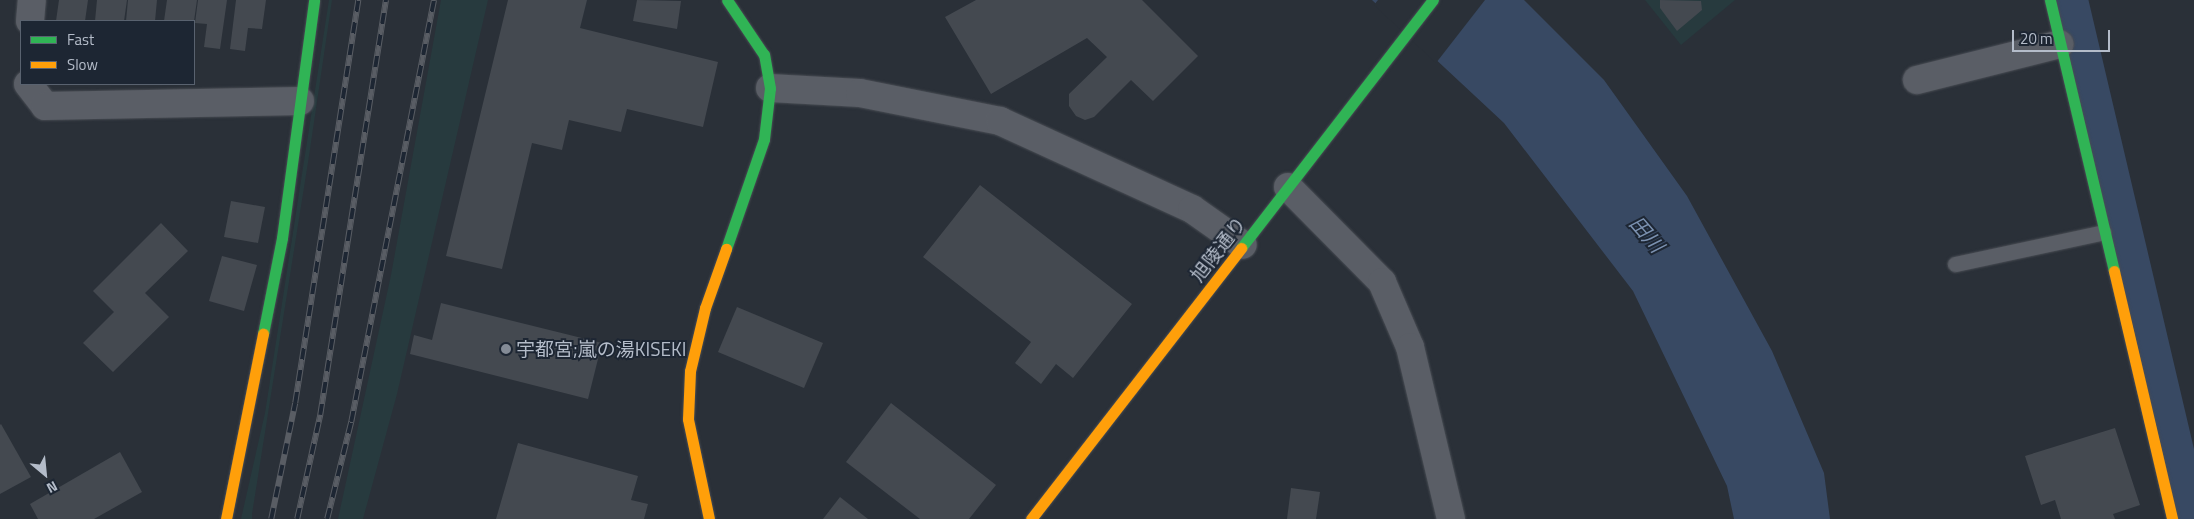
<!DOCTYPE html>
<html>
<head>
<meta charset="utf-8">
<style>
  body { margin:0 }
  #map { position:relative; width:2194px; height:519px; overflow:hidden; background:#2a3038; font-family:"Titillium Web","Noto Sans JP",sans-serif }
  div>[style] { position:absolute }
  .green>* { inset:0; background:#273a3e }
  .water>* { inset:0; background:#384963 }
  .pier>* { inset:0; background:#2a3038 }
  .canal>* { height:34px; margin:-17px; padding:0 17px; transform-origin:17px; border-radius:17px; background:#384963 }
  .building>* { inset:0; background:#444950 }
  .roads { filter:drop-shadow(0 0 1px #484c53) drop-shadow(0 0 1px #484c53) }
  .lane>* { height:15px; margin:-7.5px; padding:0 7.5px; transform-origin:7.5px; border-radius:7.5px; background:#5a5e66 }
  .street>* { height:28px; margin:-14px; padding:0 14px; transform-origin:14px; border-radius:14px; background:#5a5e66 }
  .fast>* { height:11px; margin:-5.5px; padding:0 5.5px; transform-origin:5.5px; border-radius:5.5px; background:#30b455 }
  .slow>* { height:11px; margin:-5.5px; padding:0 5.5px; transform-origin:5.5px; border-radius:5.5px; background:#ff9f0a }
  .rail>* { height:5.5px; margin-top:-2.75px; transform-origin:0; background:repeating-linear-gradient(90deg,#1d2633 0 11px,#595d64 0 22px); box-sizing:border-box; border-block:1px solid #595d64 }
  .dots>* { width:14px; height:14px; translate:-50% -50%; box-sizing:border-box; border:2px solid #1d2633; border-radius:50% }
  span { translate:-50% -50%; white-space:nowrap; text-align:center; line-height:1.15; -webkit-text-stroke:4px #1d2633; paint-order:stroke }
  .street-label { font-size:19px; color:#b4bcc9 }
  .poi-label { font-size:19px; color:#b4bcc9 }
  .left { translate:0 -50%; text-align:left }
  .water-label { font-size:20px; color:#7c92b1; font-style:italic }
  .legend { position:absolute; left:20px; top:20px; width:175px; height:65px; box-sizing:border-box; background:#1d2633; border:1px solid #59626f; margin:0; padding:6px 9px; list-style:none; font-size:15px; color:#b4bcc9 }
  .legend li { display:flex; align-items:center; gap:10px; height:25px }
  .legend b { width:25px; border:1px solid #59626f }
  .north { position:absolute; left:20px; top:449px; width:50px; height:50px; -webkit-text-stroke:4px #1d2633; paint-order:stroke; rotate:152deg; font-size:14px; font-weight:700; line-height:20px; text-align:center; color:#b4bcc9 }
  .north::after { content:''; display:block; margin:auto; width:18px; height:22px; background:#b4bcc9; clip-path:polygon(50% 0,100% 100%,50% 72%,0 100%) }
  .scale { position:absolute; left:2012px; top:30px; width:98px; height:22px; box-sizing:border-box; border:2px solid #b4bcc9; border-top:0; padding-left:6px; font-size:15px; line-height:18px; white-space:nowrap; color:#b4bcc9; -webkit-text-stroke:4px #1d2633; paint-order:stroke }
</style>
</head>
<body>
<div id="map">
  <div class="green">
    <i style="clip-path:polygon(329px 0,332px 0,309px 156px,252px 514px,252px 519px,241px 519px,265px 413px)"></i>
    <i style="clip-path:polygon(441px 0,488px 0,397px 394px,363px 519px,338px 519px,391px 275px)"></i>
    <i style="clip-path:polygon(1645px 0,1735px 0,1681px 45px)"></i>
  </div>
  <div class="water">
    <i style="clip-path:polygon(1372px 0,1524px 0,1604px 80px,1687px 196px,1772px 351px,1824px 473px,1830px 519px,1734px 519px,1727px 486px,1633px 291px,1504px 123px)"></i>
  </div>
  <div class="pier">
    <i style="clip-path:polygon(1378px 0,1485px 0,1436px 63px,1374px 5px)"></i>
  </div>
  <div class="canal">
    <i style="left:2071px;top:0;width:533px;rotate:76.77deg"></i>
  </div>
  <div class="building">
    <i style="clip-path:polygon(59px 0,88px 0,85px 21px,56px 21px)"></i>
    <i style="clip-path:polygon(97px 0,127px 0,124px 21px,95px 21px)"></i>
    <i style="clip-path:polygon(128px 0,157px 0,155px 21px,126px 21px)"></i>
    <i style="clip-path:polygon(167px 0,197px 0,194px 21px,164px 21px)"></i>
    <i style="clip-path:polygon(198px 0,227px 0,220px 49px,204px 47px,207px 24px,195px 23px)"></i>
    <i style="clip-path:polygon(236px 0,266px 0,262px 29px,248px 28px,245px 51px,230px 49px)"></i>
    <i style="clip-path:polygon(508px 0,587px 0,580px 28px,718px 62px,703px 127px,627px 109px,621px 132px,569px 120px,562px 150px,532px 143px,502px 269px,446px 256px)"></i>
    <i style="clip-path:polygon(637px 0,681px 1px,677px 29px,633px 21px)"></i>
    <i style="clip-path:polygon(976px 0,1142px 0,1198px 56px,1153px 101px,1131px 80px,1094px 117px,1085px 120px,1076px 116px,1069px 106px,1069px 94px,1107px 57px,1087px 38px,991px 94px,945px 17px)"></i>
    <i style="clip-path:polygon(1660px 0,1701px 1px,1702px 10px,1677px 31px,1660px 8px)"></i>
    <i style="clip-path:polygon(980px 185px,1132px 304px,1073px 378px,1056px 364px,1041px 384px,1015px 363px,1031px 342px,923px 257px)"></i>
    <i style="clip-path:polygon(231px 201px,265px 207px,258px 243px,224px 237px)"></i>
    <i style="clip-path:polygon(161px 223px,188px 251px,145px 293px,169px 317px,113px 372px,83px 343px,114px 312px,93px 291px)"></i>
    <i style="clip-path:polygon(222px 256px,257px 265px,244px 311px,209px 301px)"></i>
    <i style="clip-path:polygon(441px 303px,602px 343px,588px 399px,410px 354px,414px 335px,432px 340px)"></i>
    <i style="clip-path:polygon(737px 307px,823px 343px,804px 388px,718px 352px)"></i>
    <i style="clip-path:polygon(891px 403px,996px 485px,969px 519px,920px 519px,846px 462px)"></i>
    <i style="clip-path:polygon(1px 424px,31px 477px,0 494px,0 425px)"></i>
    <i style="clip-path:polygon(2115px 428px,2140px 505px,2113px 514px,2115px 519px,2061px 519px,2055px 500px,2041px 505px,2025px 456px)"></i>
    <i style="clip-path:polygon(518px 443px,638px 476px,631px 500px,648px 504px,644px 519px,496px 519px)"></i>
    <i style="clip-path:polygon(120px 452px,142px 492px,94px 519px,38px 519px,30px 504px)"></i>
    <i style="clip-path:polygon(1291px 488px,1320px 492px,1316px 519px,1287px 519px)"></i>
    <i style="clip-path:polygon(840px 497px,868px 519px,823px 519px)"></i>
  </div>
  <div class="roads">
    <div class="lane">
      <i style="left:1955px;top:264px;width:152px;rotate:-12.1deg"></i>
    </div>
    <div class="street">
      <i style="left:30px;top:21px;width:21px;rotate:-85deg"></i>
      <i style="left:1917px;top:80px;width:147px;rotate:-14.1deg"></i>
      <i style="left:28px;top:84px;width:28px;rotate:52deg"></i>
      <i style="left:45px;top:106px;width:255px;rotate:-1.1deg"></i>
      <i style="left:770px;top:88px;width:90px;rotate:3.2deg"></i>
      <i style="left:860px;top:93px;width:143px;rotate:11.3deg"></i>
      <i style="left:1000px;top:121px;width:211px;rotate:24.6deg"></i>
      <i style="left:1192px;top:209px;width:62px;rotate:35.2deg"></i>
      <i style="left:1288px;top:187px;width:134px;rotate:45.3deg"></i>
      <i style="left:1382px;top:282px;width:71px;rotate:66.7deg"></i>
      <i style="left:1410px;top:347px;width:177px;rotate:76.6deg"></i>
    </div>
    <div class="fast">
      <i style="left:2050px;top:0;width:278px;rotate:76.7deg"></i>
      <i style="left:1241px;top:248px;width:314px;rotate:-52.3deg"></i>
      <i style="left:726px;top:249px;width:116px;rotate:-70.9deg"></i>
      <i style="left:764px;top:139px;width:51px;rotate:-83.3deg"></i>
      <i style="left:770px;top:88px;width:34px;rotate:-100deg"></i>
      <i style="left:764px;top:55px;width:66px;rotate:-123.9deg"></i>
      <i style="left:263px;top:334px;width:98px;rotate:-78.8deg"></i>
      <i style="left:282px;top:238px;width:240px;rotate:-82.3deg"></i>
    </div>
    <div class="slow">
      <i style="left:2114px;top:271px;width:255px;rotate:76.8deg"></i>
      <i style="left:226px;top:519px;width:189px;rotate:-78.7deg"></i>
      <i style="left:709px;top:519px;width:102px;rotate:-101.9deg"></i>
      <i style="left:688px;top:419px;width:48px;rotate:-87.6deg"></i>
      <i style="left:690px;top:371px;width:65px;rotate:-76.6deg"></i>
      <i style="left:705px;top:308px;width:63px;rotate:-70.4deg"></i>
      <i style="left:1031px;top:519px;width:343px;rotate:-52.2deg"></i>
    </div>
  </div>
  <div class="rail">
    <i style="left:271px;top:519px;width:118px;rotate:-78.3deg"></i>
    <i style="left:295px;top:403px;width:408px;rotate:-81.1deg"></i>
    <i style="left:297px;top:519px;width:107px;rotate:-77.5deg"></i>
    <i style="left:320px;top:415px;width:420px;rotate:-81deg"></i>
    <i style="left:327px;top:519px;width:100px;rotate:-76.1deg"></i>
    <i style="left:351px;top:422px;width:430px;rotate:-78.9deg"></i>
  </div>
  <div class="dots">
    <i style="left:506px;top:349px;background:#848b96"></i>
  </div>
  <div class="street-label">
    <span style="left:1218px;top:249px;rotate:-52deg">旭陵通り</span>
  </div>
  <div class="poi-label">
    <span class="left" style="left:516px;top:349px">宇都宮;嵐の湯KISEKI</span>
  </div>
  <div class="water-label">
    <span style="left:1647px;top:234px;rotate:49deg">田川</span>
  </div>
  <ul class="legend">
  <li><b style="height:6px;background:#30b455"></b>Fast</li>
  <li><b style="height:6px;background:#ff9f0a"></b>Slow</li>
  </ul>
  <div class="north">N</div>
  <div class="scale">20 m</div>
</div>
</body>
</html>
